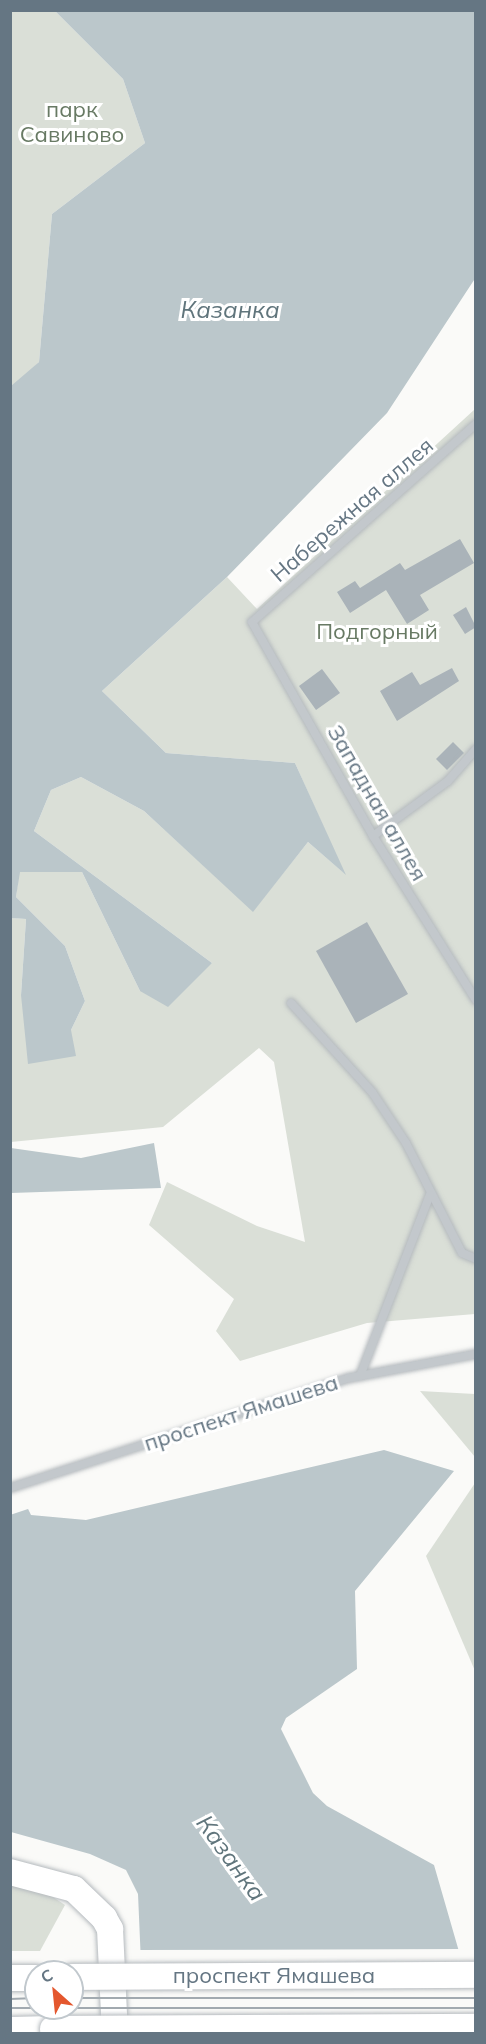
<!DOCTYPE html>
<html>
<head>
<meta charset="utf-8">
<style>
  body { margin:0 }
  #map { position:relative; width:486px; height:2044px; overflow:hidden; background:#fafaf8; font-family:Mulish,sans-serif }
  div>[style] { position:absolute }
  .green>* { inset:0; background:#dadfd7 }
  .water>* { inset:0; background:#bbc7cb }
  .pier>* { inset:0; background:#fafaf8 }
  .building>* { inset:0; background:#aab3b9 }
  .roads { filter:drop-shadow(0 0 2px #b5babe) drop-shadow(0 0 2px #b5babe) }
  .service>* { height:8px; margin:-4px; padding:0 4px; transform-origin:4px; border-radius:4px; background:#c3c8cc }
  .primary>* { height:26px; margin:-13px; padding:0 13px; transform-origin:13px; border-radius:13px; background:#fff }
  .tram>* { height:1.5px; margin:-0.75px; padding:0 0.75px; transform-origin:0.75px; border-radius:0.75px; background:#a2aab0 }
  .bridges { filter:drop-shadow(0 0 2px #b5babe) drop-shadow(0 0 2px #b5babe) }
  .primary-bridge>* { height:26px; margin:-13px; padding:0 13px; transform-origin:13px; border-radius:13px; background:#fff }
  span { translate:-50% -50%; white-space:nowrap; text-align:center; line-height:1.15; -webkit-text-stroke:6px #fff; paint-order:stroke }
  .park-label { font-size:22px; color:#687a64 }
  .street-label { font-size:22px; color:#657683 }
  .water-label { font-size:24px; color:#60757c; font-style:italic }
  .frame { position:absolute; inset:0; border:12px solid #657683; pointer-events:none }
  .north { position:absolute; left:24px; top:1960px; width:60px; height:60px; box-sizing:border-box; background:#fff; border:2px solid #c1c8cd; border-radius:50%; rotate:333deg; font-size:16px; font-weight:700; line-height:24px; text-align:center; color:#657683 }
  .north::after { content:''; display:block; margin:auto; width:21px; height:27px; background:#e4572e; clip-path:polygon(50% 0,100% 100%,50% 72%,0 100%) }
</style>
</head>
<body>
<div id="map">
  <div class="green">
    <i style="clip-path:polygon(11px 11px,55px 11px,123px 79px,145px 143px,52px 214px,39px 362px,11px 391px)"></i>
    <i style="clip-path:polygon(475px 409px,475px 1314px,367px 1323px,240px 1361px,216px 1331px,234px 1299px,149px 1225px,167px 1182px,257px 1226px,305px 1242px,274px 1062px,259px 1048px,163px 1127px,11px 1142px,11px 918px,26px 919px,21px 995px,71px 1030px,85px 1001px,65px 946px,16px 897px,19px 872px,82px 872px,140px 991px,212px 963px,34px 831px,51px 790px,81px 777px,144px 811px,253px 911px,308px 842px,344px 873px,295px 763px,166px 753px,102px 691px,227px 577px,257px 609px)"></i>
    <i style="clip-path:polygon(420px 1391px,475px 1394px,475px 1457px)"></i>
    <i style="clip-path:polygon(475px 1483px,475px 1671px,426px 1556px)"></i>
    <i style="clip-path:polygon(10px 1884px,44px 1891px,65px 1905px,40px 1951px,11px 1951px)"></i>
  </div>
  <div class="water">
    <i style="clip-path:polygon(55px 11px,475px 11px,476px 277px,387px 413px,227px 577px,102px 691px,166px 753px,295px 763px,346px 875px,308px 842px,253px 912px,144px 811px,81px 777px,51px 790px,34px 831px,212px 963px,168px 1007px,140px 991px,82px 872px,20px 872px,16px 897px,65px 946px,85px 1001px,71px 1030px,76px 1056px,28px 1064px,21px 995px,26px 919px,10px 918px,11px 386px,39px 362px,52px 214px,145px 143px,123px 79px)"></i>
    <i style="clip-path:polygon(154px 1143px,161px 1188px,11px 1193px,11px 1148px,81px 1158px)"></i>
    <i style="clip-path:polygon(384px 1450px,454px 1471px,355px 1591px,357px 1669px,286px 1718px,281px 1729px,313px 1793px,327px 1806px,434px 1865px,475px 2007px,144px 2033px,138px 1894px,126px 1870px,90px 1854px,11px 1832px,10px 1472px,31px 1515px,86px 1520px)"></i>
  </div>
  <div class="pier">
    <i style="clip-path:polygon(10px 1469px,31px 1508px,10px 1515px)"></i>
    <i style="clip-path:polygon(461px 1949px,476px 1996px,475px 2034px,141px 2034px,139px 1950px)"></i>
  </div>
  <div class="building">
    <i style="clip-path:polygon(460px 539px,474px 563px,420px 595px,429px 610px,407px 624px,386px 590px,350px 613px,337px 592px,355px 581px,360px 588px,400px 563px,405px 570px)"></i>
    <i style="clip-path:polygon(466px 607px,476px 627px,465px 634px,453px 615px)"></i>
    <i style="clip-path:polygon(452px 668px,459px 681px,397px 721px,380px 691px,412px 672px,420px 685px)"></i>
    <i style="clip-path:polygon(322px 669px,340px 693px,316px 710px,299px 686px)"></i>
    <i style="clip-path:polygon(453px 742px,464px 753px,447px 770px,436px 759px)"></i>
    <i style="clip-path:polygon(367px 922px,408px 994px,356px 1023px,316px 951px)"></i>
  </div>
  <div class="roads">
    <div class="service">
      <i style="left:476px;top:424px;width:299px;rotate:138.5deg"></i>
      <i style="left:252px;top:622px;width:246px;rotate:60.5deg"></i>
      <i style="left:373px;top:836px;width:194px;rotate:57.9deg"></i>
      <i style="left:373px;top:836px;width:93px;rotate:-36.3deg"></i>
      <i style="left:448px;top:781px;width:43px;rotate:-48.8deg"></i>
      <i style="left:291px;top:1003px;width:120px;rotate:47.7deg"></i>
      <i style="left:372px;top:1092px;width:61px;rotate:56.3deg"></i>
      <i style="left:406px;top:1143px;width:123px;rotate:63deg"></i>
      <i style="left:462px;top:1253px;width:15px;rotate:23deg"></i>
      <i style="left:360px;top:1376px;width:194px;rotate:-68.9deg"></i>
      <i style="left:10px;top:1488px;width:356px;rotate:-18deg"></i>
      <i style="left:349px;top:1378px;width:129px;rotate:-10.7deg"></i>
    </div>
    <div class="primary">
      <i style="left:10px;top:1872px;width:66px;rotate:14.9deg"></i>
      <i style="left:74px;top:1889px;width:42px;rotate:44deg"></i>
      <i style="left:104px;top:1918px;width:13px;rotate:61deg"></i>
      <i style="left:110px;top:1929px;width:105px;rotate:87.3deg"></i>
      <i style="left:10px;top:1978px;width:26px"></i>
      <i style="left:10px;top:2030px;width:43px;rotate:-1.3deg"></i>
    </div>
  </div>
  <div class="tram">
    <i style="left:72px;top:1998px;width:404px"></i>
    <i style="left:10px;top:1999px;width:26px;rotate:-2deg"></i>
    <i style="left:10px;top:2008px;width:26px"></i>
    <i style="left:72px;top:2008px;width:404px"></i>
  </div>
  <div class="bridges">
    <div class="primary-bridge">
      <i style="left:72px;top:1977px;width:404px;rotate:-0.3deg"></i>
      <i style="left:53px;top:2029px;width:423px;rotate:-0.3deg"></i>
    </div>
  </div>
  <div class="park-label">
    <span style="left:72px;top:122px">парк<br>Савиново</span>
    <span style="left:377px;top:632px">Подгорный</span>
  </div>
  <div class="street-label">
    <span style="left:352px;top:510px;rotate:-41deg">Набережная аллея</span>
    <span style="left:377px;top:803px;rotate:60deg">Западная аллея</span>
    <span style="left:241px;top:1413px;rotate:-18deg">проспект Ямашева</span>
    <span style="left:274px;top:1976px">проспект Ямашева</span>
  </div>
  <div class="water-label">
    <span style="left:230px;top:310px">Казанка</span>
    <span style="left:231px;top:1858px;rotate:54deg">Казанка</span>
  </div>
  <div class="frame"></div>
  <div class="north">С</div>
</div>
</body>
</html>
